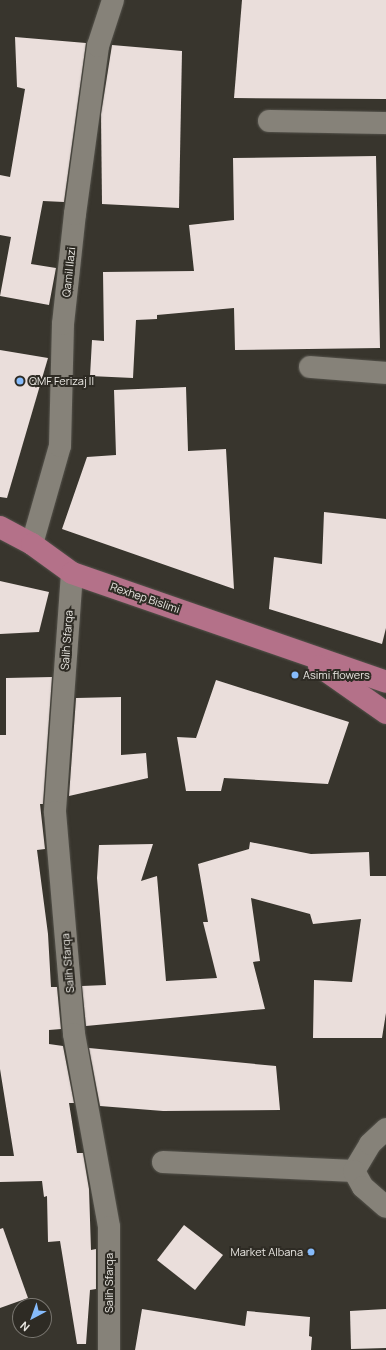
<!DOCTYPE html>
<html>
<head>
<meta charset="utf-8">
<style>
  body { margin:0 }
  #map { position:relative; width:386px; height:1350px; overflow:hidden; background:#38352d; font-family:Manrope,sans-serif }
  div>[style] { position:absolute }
  .building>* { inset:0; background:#eadedb }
  .roads { filter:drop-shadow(0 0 1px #54524b) drop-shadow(0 0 1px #54524b) }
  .minor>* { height:22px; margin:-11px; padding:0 11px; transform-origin:11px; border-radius:11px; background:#868279 }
  .major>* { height:22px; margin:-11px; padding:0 11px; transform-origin:11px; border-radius:11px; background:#b47189 }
  .dots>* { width:11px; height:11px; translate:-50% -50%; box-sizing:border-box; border:2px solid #2e2b24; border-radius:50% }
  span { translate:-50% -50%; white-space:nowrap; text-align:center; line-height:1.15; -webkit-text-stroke:4px #2e2b24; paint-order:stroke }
  .street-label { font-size:11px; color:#e9e7e2 }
  .poi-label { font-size:11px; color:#e9e7e2 }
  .left { translate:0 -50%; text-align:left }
  .right { translate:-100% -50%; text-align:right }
  .north { position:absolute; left:12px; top:1298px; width:40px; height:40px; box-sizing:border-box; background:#2e2b24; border:1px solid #797670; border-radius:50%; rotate:221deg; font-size:11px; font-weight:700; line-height:16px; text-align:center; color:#e9e7e2 }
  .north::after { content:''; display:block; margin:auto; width:14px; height:18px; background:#86bbfb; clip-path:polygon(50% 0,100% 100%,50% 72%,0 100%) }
</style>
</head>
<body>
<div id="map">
  <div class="building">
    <i style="clip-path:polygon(242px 0,386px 0,386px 99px,234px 98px)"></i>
    <i style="clip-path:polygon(15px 37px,86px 43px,64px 202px,43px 201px,31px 264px,56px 268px,49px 305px,0 296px,11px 237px,0 235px,0 175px,10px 177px,25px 89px,17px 87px)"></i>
    <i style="clip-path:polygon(112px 45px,182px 51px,179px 208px,102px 204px,101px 114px)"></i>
    <i style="clip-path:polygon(376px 156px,380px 348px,235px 350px,234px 308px,157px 315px,157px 319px,136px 320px,133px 378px,90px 376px,92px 340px,104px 341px,103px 272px,194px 271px,189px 225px,234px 220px,233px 158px)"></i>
    <i style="clip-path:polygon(0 350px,48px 358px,7px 498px,0 497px)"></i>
    <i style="clip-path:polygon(186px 387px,188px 451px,226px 449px,234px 589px,62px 529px,87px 457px,116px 455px,114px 390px)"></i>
    <i style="clip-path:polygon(324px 512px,386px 519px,386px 628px,382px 644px,269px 609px,274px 557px,322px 564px)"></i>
    <i style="clip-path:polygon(0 581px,49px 592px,39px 632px,0 634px)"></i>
    <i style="clip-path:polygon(52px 677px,43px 804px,40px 804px,45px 849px,37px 850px,48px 934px,51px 987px,57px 987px,61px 1029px,49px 1030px,49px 1044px,63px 1046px,74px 1103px,69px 1103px,77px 1153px,83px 1153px,89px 1189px,91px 1250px,96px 1249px,96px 1289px,90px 1290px,86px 1344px,77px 1344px,60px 1241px,48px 1242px,47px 1196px,44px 1197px,42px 1181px,0 1182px,0 1156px,14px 1156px,0 1069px,0 735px,6px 735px,6px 678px)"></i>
    <i style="clip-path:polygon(216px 680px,349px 722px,328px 784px,224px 778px,221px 791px,186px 791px,177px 737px,196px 738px)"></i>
    <i style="clip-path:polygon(121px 697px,121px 755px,146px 753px,148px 778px,69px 796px,76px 698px)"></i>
    <i style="clip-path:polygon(250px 842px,311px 854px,369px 852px,370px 876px,386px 876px,386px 1013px,382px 1038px,313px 1038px,314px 980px,352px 982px,361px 919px,313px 924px,310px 914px,251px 898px,260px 961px,253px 962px,265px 1009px,86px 1026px,82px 986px,106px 985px,97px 878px,99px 845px,153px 844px,141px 881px,157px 876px,166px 981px,217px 978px,203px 922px,208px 922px,198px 864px,249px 849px)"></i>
    <i style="clip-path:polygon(89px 1048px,276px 1066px,280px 1110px,163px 1111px,100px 1106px)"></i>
    <i style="clip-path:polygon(184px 1225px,223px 1255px,195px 1290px,157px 1260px)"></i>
    <i style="clip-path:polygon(3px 1228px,28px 1298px,0 1308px,0 1229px)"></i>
    <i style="clip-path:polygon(142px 1309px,245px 1326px,247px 1311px,310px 1317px,309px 1336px,312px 1337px,311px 1350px,135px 1350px)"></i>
    <i style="clip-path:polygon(386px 1309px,386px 1348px,351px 1349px,350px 1311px)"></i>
  </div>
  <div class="roads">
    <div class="minor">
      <i style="left:269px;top:121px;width:117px;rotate:1deg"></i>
      <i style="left:310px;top:367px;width:76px;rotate:4.5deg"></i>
      <i style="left:32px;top:544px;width:102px;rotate:-74.1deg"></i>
      <i style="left:60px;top:446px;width:122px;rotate:-88.6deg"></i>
      <i style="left:63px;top:324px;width:111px;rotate:-83.8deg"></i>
      <i style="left:75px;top:214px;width:170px;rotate:-82.2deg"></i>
      <i style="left:98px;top:46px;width:48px;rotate:-71.9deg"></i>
      <i style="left:72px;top:573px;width:240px;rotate:94.1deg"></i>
      <i style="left:55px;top:812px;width:223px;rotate:85.1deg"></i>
      <i style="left:74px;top:1034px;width:196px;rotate:79.7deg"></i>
      <i style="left:109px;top:1227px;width:123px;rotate:90deg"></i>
      <i style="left:163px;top:1162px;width:191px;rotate:2.7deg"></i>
      <i style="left:354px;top:1171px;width:31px;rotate:-59deg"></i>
      <i style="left:370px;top:1144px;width:22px;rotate:-43deg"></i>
      <i style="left:354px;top:1171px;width:18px;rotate:61deg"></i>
      <i style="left:363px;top:1187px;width:30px;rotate:41deg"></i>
    </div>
    <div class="major">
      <i style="left:0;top:527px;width:36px;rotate:28deg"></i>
      <i style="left:32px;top:544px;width:49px;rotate:35.9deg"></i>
      <i style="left:72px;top:573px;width:332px;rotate:19.1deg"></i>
      <i style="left:319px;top:666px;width:82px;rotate:35deg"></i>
    </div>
  </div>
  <div class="dots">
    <i style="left:20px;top:381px;background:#86bbfb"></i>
    <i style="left:295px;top:675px;background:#86bbfb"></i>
    <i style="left:311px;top:1252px;background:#86bbfb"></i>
  </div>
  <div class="street-label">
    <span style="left:69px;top:272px;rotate:-84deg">Qamil Ilazi</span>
    <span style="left:145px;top:598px;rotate:19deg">Rexhep Bislimi</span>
    <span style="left:67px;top:640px;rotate:-86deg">Salih Sfarqa</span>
    <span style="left:68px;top:963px;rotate:-95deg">Salih Sfarqa</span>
    <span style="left:109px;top:1283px;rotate:-90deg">Salih Sfarqa</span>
  </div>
  <div class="poi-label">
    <span class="left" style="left:29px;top:381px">QMF Ferizaj II</span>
    <span class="left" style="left:303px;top:675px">Asimi flowers</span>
    <span class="right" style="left:303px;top:1252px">Market Albana</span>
  </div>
  <div class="north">N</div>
</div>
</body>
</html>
